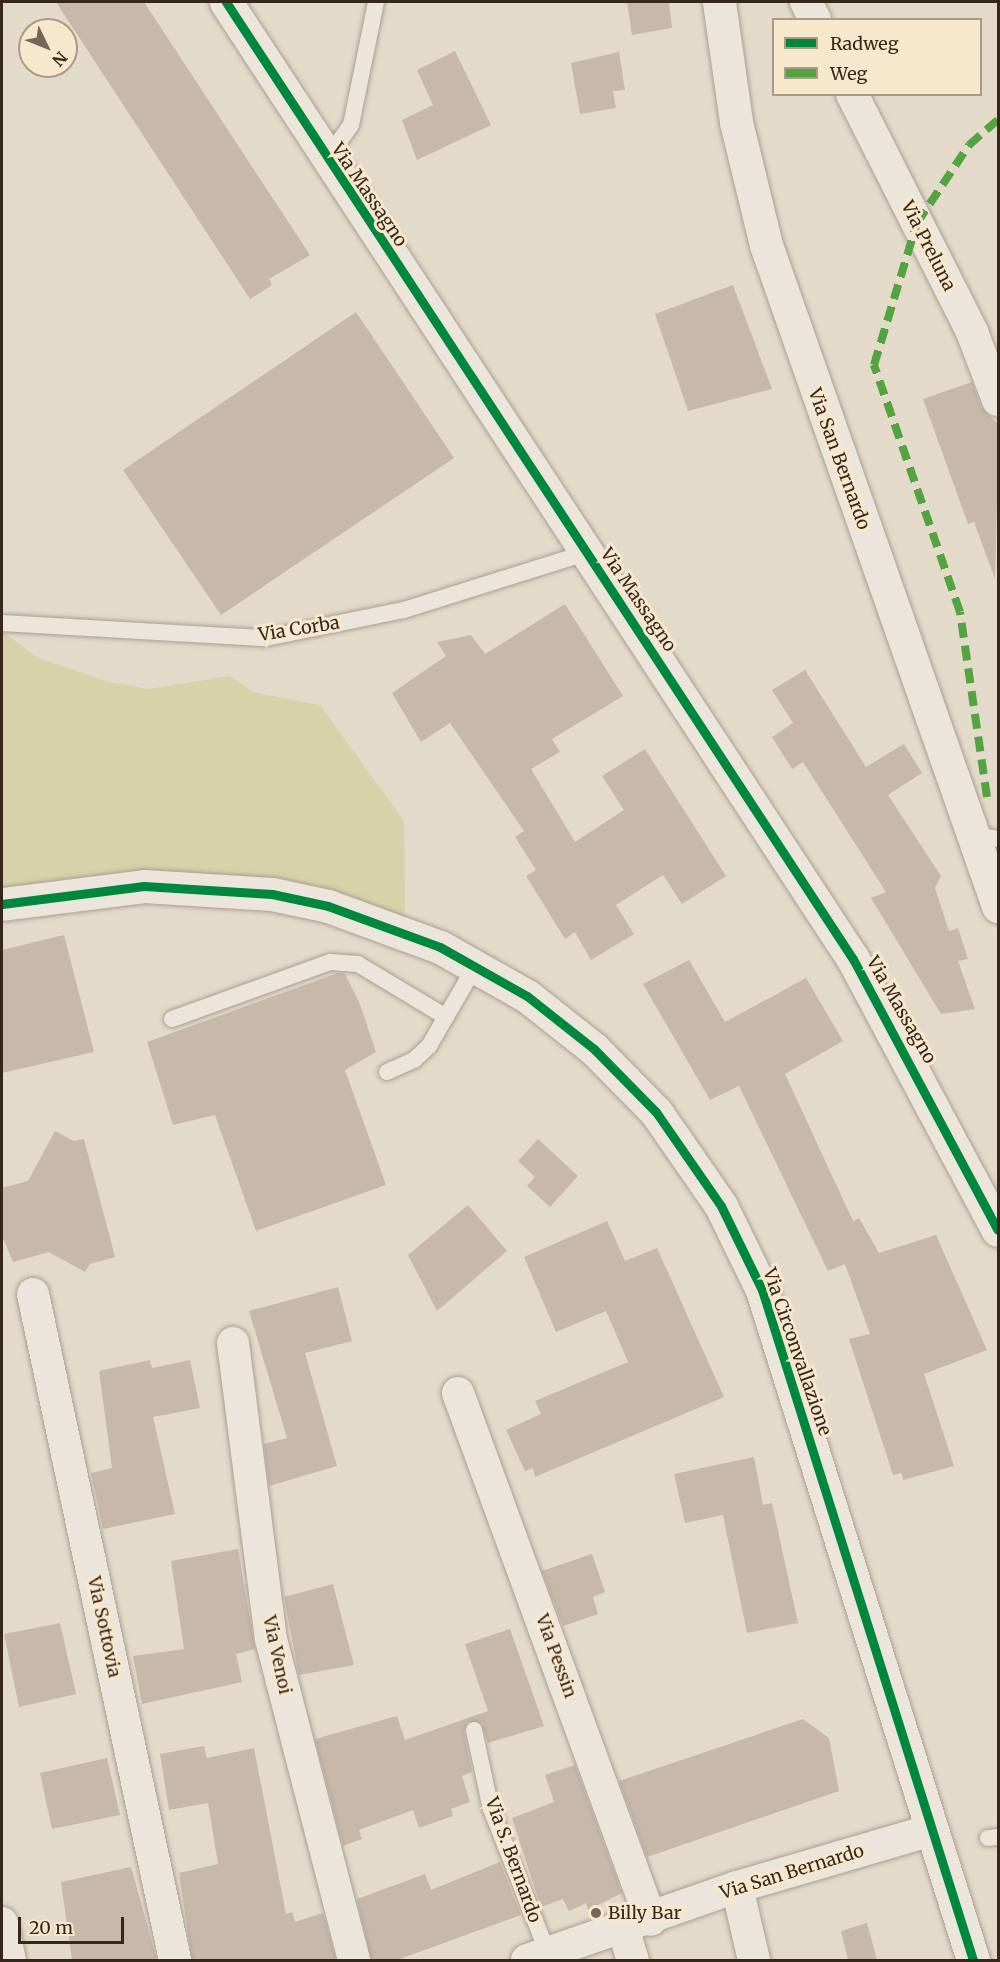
<!DOCTYPE html>
<html>
<head>
<meta charset="utf-8">
<style>
  body { margin:0 }
  #map { position:relative; width:1000px; height:1962px; overflow:hidden; background:#e4dac9; font-family:Merriweather,serif }
  div>[style] { position:absolute }
  .green>* { inset:0; background:#d6d3aa }
  .building>* { inset:0; background:#c8b8aa }
  .roads { filter:drop-shadow(0 0 2px #a99f93) drop-shadow(0 0 2px #a99f93) }
  .lane>* { height:16px; margin:-8px; padding:0 8px; transform-origin:8px; border-radius:8px; background:#ece5db }
  .street>* { height:32px; margin:-16px; padding:0 16px; transform-origin:16px; border-radius:16px; background:#ece5db }
  .secondary>* { height:33px; margin:-16.5px; padding:0 16.5px; transform-origin:16.5px; border-radius:16.5px; background:#ece5db }
  .quiet>* { height:8px; margin-top:-4px; transform-origin:0; background:repeating-linear-gradient(90deg,#53a340 0 15px,transparent 0 23px) }
  .cycleway>* { height:9px; margin:-4.5px; padding:0 4.5px; transform-origin:4.5px; border-radius:4.5px; background:#00873e }
  .dots>* { width:16px; height:16px; translate:-50% -50%; box-sizing:border-box; border:3px solid #f7e8cd; border-radius:50% }
  span { translate:-50% -50%; white-space:nowrap; text-align:center; line-height:1.15; -webkit-text-stroke:6px #f7e8cd; paint-order:stroke }
  .street-label { font-size:18px; color:#37271b }
  .poi-label { font-size:18px; color:#37271b }
  .left { translate:0 -50%; text-align:left }
  .frame { position:absolute; inset:0; border:3px solid #37271b; pointer-events:none }
  .legend { position:absolute; left:772px; top:18px; width:210px; height:78px; box-sizing:border-box; background:#f7e8cd; border:2px solid #aa9b86; margin:0; padding:8px 10px; list-style:none; font-size:18px; color:#37271b }
  .legend li { display:flex; align-items:center; gap:12px; height:30px }
  .legend b { width:30px; border:2px solid #aa9b86 }
  .north { position:absolute; left:18px; top:18px; width:60px; height:60px; box-sizing:border-box; background:#f7e8cd; border:2px solid #aa9b86; border-radius:50%; rotate:133deg; font-size:16px; font-weight:700; line-height:24px; text-align:center; color:#37271b }
  .north::after { content:''; display:block; margin:auto; width:21px; height:27px; background:#746658; clip-path:polygon(50% 0,100% 100%,50% 72%,0 100%) }
  .scale { position:absolute; left:18px; top:1917px; width:106px; height:27px; box-sizing:border-box; border:3px solid #37271b; border-top:0; padding-left:8px; font-size:18px; line-height:21px; white-space:nowrap; color:#37271b; -webkit-text-stroke:4px #f7e8cd; paint-order:stroke }
</style>
</head>
<body>
<div id="map">
  <div class="green">
    <i style="clip-path:polygon(2px 631px,38px 658px,109px 682px,148px 689px,230px 676px,253px 692px,320px 705px,404px 821px,405px 932px,272px 894px,2px 904px)"></i>
  </div>
  <div class="building">
    <i style="clip-path:polygon(56px 2px,144px 2px,310px 255px,269px 279px,272px 285px,250px 299px)"></i>
    <i style="clip-path:polygon(627px 2px,669px 2px,672px 28px,632px 35px)"></i>
    <i style="clip-path:polygon(455px 51px,491px 125px,417px 160px,402px 120px,433px 105px,417px 70px)"></i>
    <i style="clip-path:polygon(619px 52px,625px 90px,613px 91px,616px 108px,580px 114px,571px 63px)"></i>
    <i style="clip-path:polygon(733px 285px,772px 389px,688px 411px,655px 314px)"></i>
    <i style="clip-path:polygon(356px 312px,454px 458px,221px 615px,123px 470px)"></i>
    <i style="clip-path:polygon(972px 382px,981px 407px,999px 425px,995px 579px,974px 522px,968px 524px,923px 399px)"></i>
    <i style="clip-path:polygon(565px 604px,623px 696px,552px 739px,560px 752px,531px 769px,575px 842px,624px 810px,602px 776px,645px 749px,726px 876px,682px 904px,663px 875px,616px 905px,634px 934px,591px 960px,575px 932px,565px 939px,526px 876px,536px 870px,515px 837px,524px 831px,450px 723px,421px 742px,392px 693px,446px 656px,437px 642px,471px 635px,485px 654px)"></i>
    <i style="clip-path:polygon(805px 670px,866px 767px,904px 744px,922px 773px,888px 795px,941px 876px,935px 888px,949px 931px,958px 928px,968px 959px,958px 961px,975px 1009px,941px 1014px,871px 898px,886px 892px,803px 762px,792px 769px,772px 737px,793px 723px,772px 690px)"></i>
    <i style="clip-path:polygon(64px 935px,94px 1052px,2px 1073px,2px 950px)"></i>
    <i style="clip-path:polygon(689px 960px,725px 1022px,806px 978px,843px 1041px,785px 1074px,853px 1221px,859px 1218px,879px 1253px,936px 1235px,987px 1350px,924px 1374px,954px 1466px,903px 1480px,902px 1473px,893px 1475px,849px 1339px,870px 1334px,845px 1264px,828px 1271px,739px 1086px,710px 1100px,643px 984px)"></i>
    <i style="clip-path:polygon(338px 973px,345px 974px,360px 1004px,376px 1052px,345px 1070px,386px 1185px,256px 1231px,215px 1115px,173px 1125px,147px 1042px)"></i>
    <i style="clip-path:polygon(55px 1131px,74px 1141px,84px 1139px,115px 1257px,90px 1264px,85px 1272px,49px 1252px,13px 1262px,2px 1236px,2px 1188px,28px 1181px)"></i>
    <i style="clip-path:polygon(538px 1139px,578px 1176px,550px 1207px,527px 1186px,535px 1177px,518px 1161px)"></i>
    <i style="clip-path:polygon(468px 1205px,507px 1251px,437px 1311px,408px 1255px)"></i>
    <i style="clip-path:polygon(607px 1221px,625px 1261px,657px 1248px,724px 1397px,535px 1477px,533px 1468px,525px 1471px,506px 1430px,541px 1414px,535px 1401px,628px 1362px,606px 1311px,556px 1332px,524px 1257px)"></i>
    <i style="clip-path:polygon(338px 1287px,352px 1341px,305px 1353px,337px 1466px,269px 1486px,264px 1444px,287px 1438px,249px 1311px)"></i>
    <i style="clip-path:polygon(150px 1360px,152px 1368px,190px 1360px,200px 1408px,153px 1417px,175px 1514px,103px 1529px,91px 1473px,112px 1468px,99px 1371px)"></i>
    <i style="clip-path:polygon(754px 1457px,763px 1505px,772px 1503px,798px 1623px,747px 1633px,723px 1515px,685px 1523px,674px 1474px)"></i>
    <i style="clip-path:polygon(238px 1549px,255px 1649px,236px 1654px,242px 1682px,142px 1704px,133px 1656px,184px 1649px,171px 1561px)"></i>
    <i style="clip-path:polygon(592px 1554px,605px 1592px,593px 1597px,598px 1614px,563px 1626px,542px 1571px)"></i>
    <i style="clip-path:polygon(333px 1584px,354px 1665px,299px 1675px,284px 1597px)"></i>
    <i style="clip-path:polygon(60px 1623px,76px 1694px,19px 1707px,4px 1634px)"></i>
    <i style="clip-path:polygon(510px 1629px,544px 1726px,488px 1743px,481px 1723px,467px 1722px,464px 1732px,472px 1772px,462px 1776px,470px 1802px,451px 1809px,453px 1816px,419px 1828px,413px 1810px,359px 1830px,362px 1839px,343px 1846px,315px 1739px,397px 1716px,405px 1740px,488px 1711px,465px 1644px)"></i>
    <i style="clip-path:polygon(803px 1719px,829px 1738px,839px 1791px,647px 1857px,619px 1781px)"></i>
    <i style="clip-path:polygon(204px 1746px,207px 1758px,254px 1748px,286px 1914px,292px 1912px,295px 1922px,323px 1913px,336px 1960px,192px 1960px,179px 1873px,218px 1864px,208px 1803px,169px 1810px,160px 1754px)"></i>
    <i style="clip-path:polygon(107px 1758px,120px 1815px,52px 1829px,40px 1773px)"></i>
    <i style="clip-path:polygon(575px 1765px,622px 1893px,588px 1910px,586px 1903px,569px 1911px,563px 1899px,541px 1907px,512px 1818px,554px 1802px,545px 1775px)"></i>
    <i style="clip-path:polygon(500px 1862px,521px 1915px,397px 1960px,371px 1960px,357px 1899px,425px 1874px,431px 1890px)"></i>
    <i style="clip-path:polygon(131px 1867px,157px 1960px,72px 1960px,61px 1882px)"></i>
    <i style="clip-path:polygon(867px 1923px,877px 1960px,848px 1960px,841px 1931px)"></i>
  </div>
  <div class="roads">
    <div class="lane">
      <i style="left:326px;top:160px;width:43px;rotate:-54.5deg"></i>
      <i style="left:351px;top:125px;width:126px;rotate:-78.5deg"></i>
      <i style="left:2px;top:623px;width:264px;rotate:3.3deg"></i>
      <i style="left:266px;top:638px;width:141px;rotate:-11.5deg"></i>
      <i style="left:404px;top:610px;width:191px;rotate:-17.4deg"></i>
      <i style="left:973px;top:835px;width:25px;rotate:9deg"></i>
      <i style="left:172px;top:1019px;width:168px;rotate:-19.8deg"></i>
      <i style="left:330px;top:962px;width:28px;rotate:4deg"></i>
      <i style="left:358px;top:964px;width:103px;rotate:31.1deg"></i>
      <i style="left:387px;top:1072px;width:30px;rotate:-24deg"></i>
      <i style="left:414px;top:1060px;width:21px;rotate:-43deg"></i>
      <i style="left:429px;top:1046px;width:94px;rotate:-59.9deg"></i>
      <i style="left:474px;top:1730px;width:81px;rotate:77.9deg"></i>
      <i style="left:491px;top:1809px;width:156px;rotate:68.5deg"></i>
      <i style="left:988px;top:1838px;width:10px;rotate:-6deg"></i>
    </div>
    <div class="street">
      <i style="left:806px;top:2px;width:20px;rotate:63deg"></i>
      <i style="left:852px;top:94px;width:267px;rotate:63.2deg"></i>
      <i style="left:972px;top:332px;width:73px;rotate:69.1deg"></i>
      <i style="left:33px;top:1294px;width:681px;rotate:77.96deg"></i>
      <i style="left:233px;top:1343px;width:298px;rotate:82.7deg"></i>
      <i style="left:271px;top:1639px;width:332px;rotate:75.5deg"></i>
      <i style="left:458px;top:1393px;width:561px;rotate:69.89deg"></i>
      <i style="left:737px;top:1887px;width:75px;rotate:76.9deg"></i>
      <i style="left:2px;top:1923px;width:38px;rotate:78deg"></i>
      <i style="left:623px;top:1928px;width:34px;rotate:73deg"></i>
      <i style="left:527px;top:1960px;width:222px;rotate:-19.2deg"></i>
      <i style="left:737px;top:1887px;width:200px;rotate:-16.3deg"></i>
    </div>
    <div class="secondary">
      <i style="left:226px;top:2px;width:1144px;rotate:56.77deg"></i>
      <i style="left:853px;top:959px;width:307px;rotate:61.9deg"></i>
      <i style="left:719px;top:2px;width:121px;rotate:81.9deg"></i>
      <i style="left:736px;top:122px;width:127px;rotate:76.3deg"></i>
      <i style="left:766px;top:245px;width:701px;rotate:70.66deg"></i>
      <i style="left:2px;top:904px;width:143px;rotate:-7.2deg"></i>
      <i style="left:144px;top:886px;width:128px;rotate:3.6deg"></i>
      <i style="left:272px;top:894px;width:57px;rotate:12.1deg"></i>
      <i style="left:328px;top:906px;width:119px;rotate:20.1deg"></i>
      <i style="left:440px;top:947px;width:100px;rotate:29.4deg"></i>
      <i style="left:527px;top:996px;width:85px;rotate:38.3deg"></i>
      <i style="left:594px;top:1049px;width:88px;rotate:45.5deg"></i>
      <i style="left:656px;top:1112px;width:114px;rotate:55.3deg"></i>
      <i style="left:721px;top:1206px;width:93px;rotate:64deg"></i>
      <i style="left:762px;top:1290px;width:702px;rotate:72.52deg"></i>
    </div>
  </div>
  <div class="quiet">
    <i style="left:987px;top:797px;width:187px;rotate:-98.3deg"></i>
    <i style="left:960px;top:612px;width:262px;rotate:-109.2deg"></i>
    <i style="left:874px;top:365px;width:148px;rotate:-73.2deg"></i>
    <i style="left:917px;top:223px;width:94px;rotate:-56.3deg"></i>
    <i style="left:969px;top:145px;width:38px;rotate:-41deg"></i>
  </div>
  <div class="cycleway">
    <i style="left:226px;top:2px;width:1144px;rotate:56.77deg"></i>
    <i style="left:853px;top:959px;width:307px;rotate:61.9deg"></i>
    <i style="left:2px;top:904px;width:143px;rotate:-7.2deg"></i>
    <i style="left:144px;top:886px;width:128px;rotate:3.6deg"></i>
    <i style="left:272px;top:894px;width:57px;rotate:12.1deg"></i>
    <i style="left:328px;top:906px;width:119px;rotate:20.1deg"></i>
    <i style="left:440px;top:947px;width:100px;rotate:29.4deg"></i>
    <i style="left:527px;top:996px;width:85px;rotate:38.3deg"></i>
    <i style="left:594px;top:1049px;width:88px;rotate:45.5deg"></i>
    <i style="left:656px;top:1112px;width:114px;rotate:55.3deg"></i>
    <i style="left:721px;top:1206px;width:93px;rotate:64deg"></i>
    <i style="left:762px;top:1290px;width:702px;rotate:72.52deg"></i>
  </div>
  <div class="dots">
    <i style="left:596px;top:1913px;background:#746658"></i>
  </div>
  <div class="street-label">
    <span style="left:369px;top:195px;rotate:56deg">Via Massagno</span>
    <span style="left:928px;top:246px;rotate:63deg">Via Preluna</span>
    <span style="left:839px;top:459px;rotate:70deg">Via San Bernardo</span>
    <span style="left:638px;top:600px;rotate:56deg">Via Massagno</span>
    <span style="left:299px;top:629px;rotate:-9deg">Via Corba</span>
    <span style="left:901px;top:1010px;rotate:60deg">Via Massagno</span>
    <span style="left:797px;top:1352px;rotate:71deg">Via Circonvallazione</span>
    <span style="left:104px;top:1627px;rotate:78deg">Via Sottovia</span>
    <span style="left:277px;top:1655px;rotate:78deg">Via Venoi</span>
    <span style="left:556px;top:1656px;rotate:70deg">Via Pessin</span>
    <span style="left:513px;top:1860px;rotate:70deg">Via S. Bernardo</span>
    <span style="left:792px;top:1872px;rotate:-17deg">Via San Bernardo</span>
  </div>
  <div class="poi-label">
    <span class="left" style="left:608px;top:1913px">Billy Bar</span>
  </div>
  <div class="frame"></div>
  <ul class="legend">
  <li><b style="height:8px;background:#00873e"></b>Radweg</li>
  <li><b style="height:8px;background:#53a340"></b>Weg</li>
  </ul>
  <div class="north">N</div>
  <div class="scale">20 m</div>
</div>
</body>
</html>
